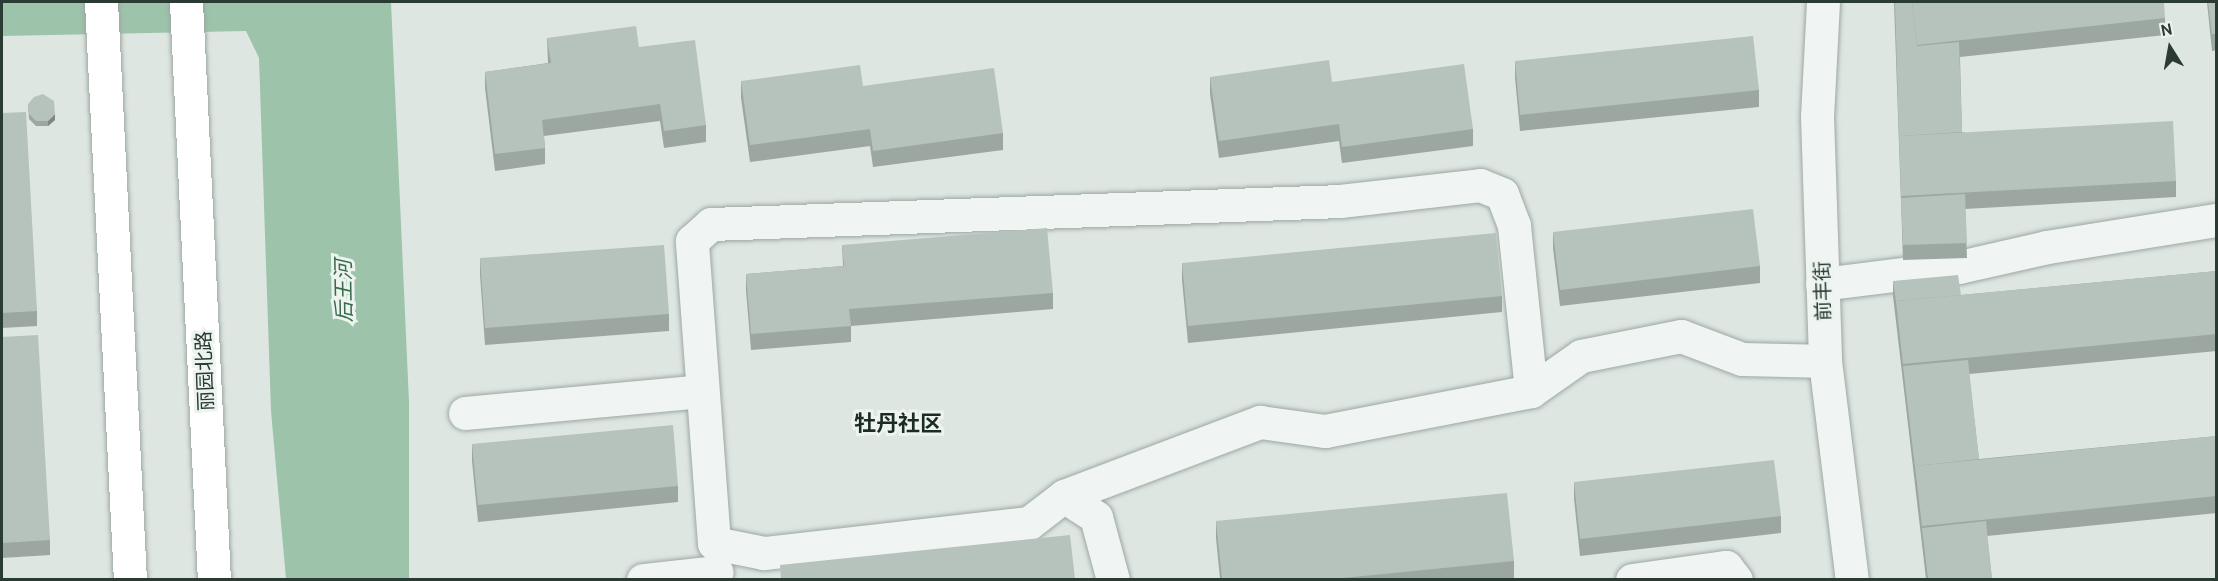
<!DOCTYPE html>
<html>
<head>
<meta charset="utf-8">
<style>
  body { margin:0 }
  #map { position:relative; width:2218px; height:581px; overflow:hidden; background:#dee6e2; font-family:Cabin,"Noto Sans SC",sans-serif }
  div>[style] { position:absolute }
  .water>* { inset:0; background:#9dc3aa }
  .roads { filter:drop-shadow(0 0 2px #9da8a3) drop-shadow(0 0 2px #9da8a3) }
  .minor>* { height:33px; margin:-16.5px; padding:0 16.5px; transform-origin:16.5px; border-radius:16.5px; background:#f0f5f3 }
  .major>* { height:33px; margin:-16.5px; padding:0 16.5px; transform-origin:16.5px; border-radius:16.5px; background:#fff }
  .wall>* { inset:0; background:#9da7a2 }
  .shaded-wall>* { inset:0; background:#7f8884 }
  .building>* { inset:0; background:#b6c2bc }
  span { translate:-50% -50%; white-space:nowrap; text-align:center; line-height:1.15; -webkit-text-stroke:6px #edf4f0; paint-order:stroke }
  .street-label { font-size:20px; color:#293b32 }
  .water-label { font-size:21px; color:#386b4c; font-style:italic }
  .quarter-label { font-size:22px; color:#1b2c24; font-weight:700 }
  .frame { position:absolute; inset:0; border:3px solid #293b32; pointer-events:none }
  .north { position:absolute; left:2140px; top:18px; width:60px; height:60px; -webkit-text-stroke:4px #edf4f0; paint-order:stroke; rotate:349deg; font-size:16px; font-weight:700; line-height:24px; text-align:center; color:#293b32 }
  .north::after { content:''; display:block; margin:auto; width:21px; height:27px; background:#293b32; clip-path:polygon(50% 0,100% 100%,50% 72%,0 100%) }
</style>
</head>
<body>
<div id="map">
  <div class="water">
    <i style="clip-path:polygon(2px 2px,391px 2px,409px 402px,409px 579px,286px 579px,271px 411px,259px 58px,246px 31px,2px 36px)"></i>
  </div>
  <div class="roads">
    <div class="minor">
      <i style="left:1823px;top:2px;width:114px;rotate:93deg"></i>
      <i style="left:1817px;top:116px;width:245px;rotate:88.1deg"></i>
      <i style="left:1825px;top:361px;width:221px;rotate:83deg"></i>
      <i style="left:1822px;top:284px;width:138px;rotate:-7.1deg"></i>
      <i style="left:1959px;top:267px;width:90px;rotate:-12.8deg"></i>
      <i style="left:2047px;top:247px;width:171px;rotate:-9.1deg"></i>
      <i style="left:465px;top:413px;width:237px;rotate:-5.3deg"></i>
      <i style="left:1064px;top:496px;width:44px;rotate:142.4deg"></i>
      <i style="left:1029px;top:523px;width:267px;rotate:173.5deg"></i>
      <i style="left:764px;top:553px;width:51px;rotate:-168.7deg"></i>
      <i style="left:714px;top:543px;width:303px;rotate:-94.2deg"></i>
      <i style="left:692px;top:241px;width:25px;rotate:-42deg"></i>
      <i style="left:711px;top:224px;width:629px;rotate:-2.09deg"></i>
      <i style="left:1340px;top:201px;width:141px;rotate:-6.5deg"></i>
      <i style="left:1480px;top:185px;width:24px;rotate:22deg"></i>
      <i style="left:1502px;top:194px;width:34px;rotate:69deg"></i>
      <i style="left:1514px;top:226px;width:166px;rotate:84.1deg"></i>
      <i style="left:643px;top:580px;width:74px;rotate:-6.2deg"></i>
      <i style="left:1113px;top:580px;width:65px;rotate:-105.1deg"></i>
      <i style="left:1096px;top:517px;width:38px;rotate:-147deg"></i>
      <i style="left:1064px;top:496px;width:210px;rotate:-20.7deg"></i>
      <i style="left:1260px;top:422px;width:66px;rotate:7.9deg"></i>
      <i style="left:1325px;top:431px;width:210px;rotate:-11deg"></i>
      <i style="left:1531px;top:391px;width:61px;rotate:-35deg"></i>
      <i style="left:1581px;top:356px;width:102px;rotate:-11.3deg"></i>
      <i style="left:1681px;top:336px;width:65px;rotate:20.7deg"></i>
      <i style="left:1742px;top:359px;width:83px;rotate:1.4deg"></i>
      <i style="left:1632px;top:580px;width:95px;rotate:-7.9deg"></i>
      <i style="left:1726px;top:567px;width:16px;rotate:52deg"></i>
    </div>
    <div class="major">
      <i style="left:101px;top:2px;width:579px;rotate:87.13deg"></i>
      <i style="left:186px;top:2px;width:579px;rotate:87.23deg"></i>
    </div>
  </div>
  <div class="wall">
    <i style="clip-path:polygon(1894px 2px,2165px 18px,2165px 35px,1960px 57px,1962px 132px,2176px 181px,2176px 197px,1965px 209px,1967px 258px,1903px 260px)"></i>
    <i style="clip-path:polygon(2207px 2px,2217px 2px,2217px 50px,2212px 51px)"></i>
    <i style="clip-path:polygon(547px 38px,639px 47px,706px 125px,706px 142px,664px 148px,660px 121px,544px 136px,545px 148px,545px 164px,495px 171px,485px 88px,485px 72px,548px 63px)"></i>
    <i style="clip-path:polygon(1515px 61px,1759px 90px,1759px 107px,1520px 131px,1515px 78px)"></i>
    <i style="clip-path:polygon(1210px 77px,1332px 82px,1473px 129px,1473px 146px,1342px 163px,1339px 141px,1219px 158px,1210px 94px)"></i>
    <i style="clip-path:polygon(741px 81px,863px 86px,1003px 133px,1003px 150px,873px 167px,870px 146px,750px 162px,741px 98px)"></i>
    <i style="clip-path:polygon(28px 104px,55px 120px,48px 126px,36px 126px,29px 119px)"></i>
    <i style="clip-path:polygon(2px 113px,37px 311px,37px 326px,2px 328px)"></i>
    <i style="clip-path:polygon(1553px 232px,1760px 266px,1760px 283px,1560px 306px,1553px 248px)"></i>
    <i style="clip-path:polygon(842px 245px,1053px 293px,1053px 309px,851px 326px,851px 342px,751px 350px,746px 291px,746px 274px,843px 266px)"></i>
    <i style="clip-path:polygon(480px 258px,669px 314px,669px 331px,485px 345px,480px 275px)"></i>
    <i style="clip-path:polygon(1182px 263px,1502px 296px,1502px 312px,1188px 343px,1182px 280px)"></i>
    <i style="clip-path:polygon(2217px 271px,2217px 351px,1969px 374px,1979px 459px,2217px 436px,2217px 513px,1987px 536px,1992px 579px,1926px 579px,1893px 296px,1893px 281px,1961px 295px)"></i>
    <i style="clip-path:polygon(2px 337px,50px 540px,50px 555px,2px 558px)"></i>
    <i style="clip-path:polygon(472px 444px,678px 486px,678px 502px,478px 522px,472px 461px)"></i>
    <i style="clip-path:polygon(1574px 482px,1781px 516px,1781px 533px,1580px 556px,1574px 499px)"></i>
    <i style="clip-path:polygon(1216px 521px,1514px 561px,1514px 578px,1499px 579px,1220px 579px,1216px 538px)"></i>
  </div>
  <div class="shaded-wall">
    <i style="clip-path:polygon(55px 114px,55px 120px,48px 126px,48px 121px)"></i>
  </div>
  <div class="building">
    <i style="clip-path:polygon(1895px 2px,1912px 2px,1917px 46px,1959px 42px,1962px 132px,1899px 136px,1899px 138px)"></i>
    <i style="clip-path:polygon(1912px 2px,2164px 2px,2165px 18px,1917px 45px)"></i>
    <i style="clip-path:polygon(2208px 2px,2217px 2px,2217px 34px,2212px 34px)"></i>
    <i style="clip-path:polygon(636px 26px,639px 47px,695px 40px,706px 125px,664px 131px,660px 104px,542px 120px,545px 148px,495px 154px,485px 72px,551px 63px,547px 38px)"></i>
    <i style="clip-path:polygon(1753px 36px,1759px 90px,1520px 115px,1515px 61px)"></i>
    <i style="clip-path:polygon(1329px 60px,1332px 82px,1464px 64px,1473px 129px,1342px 147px,1339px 124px,1219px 141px,1210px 77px)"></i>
    <i style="clip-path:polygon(860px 65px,863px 86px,994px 68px,1003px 133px,873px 151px,870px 129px,750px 145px,741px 81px)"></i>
    <i style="clip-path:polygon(43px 94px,54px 101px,55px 114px,48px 121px,36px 121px,29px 114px,28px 104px,34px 97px)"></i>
    <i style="clip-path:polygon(26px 112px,37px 311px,2px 313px,2px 113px)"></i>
    <i style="clip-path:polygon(2173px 121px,2176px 181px,1901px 196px,1899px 136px)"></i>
    <i style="clip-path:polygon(1965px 194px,1967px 243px,1903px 245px,1901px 198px)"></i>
    <i style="clip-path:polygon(1753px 209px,1760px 266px,1560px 290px,1553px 232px)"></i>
    <i style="clip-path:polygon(1047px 228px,1053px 293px,849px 309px,851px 326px,751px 334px,746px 274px,844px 266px,842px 245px)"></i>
    <i style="clip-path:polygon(1496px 233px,1502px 296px,1188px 326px,1182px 263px)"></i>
    <i style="clip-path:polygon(664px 245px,669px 314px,485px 328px,480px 258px)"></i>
    <i style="clip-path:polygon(2217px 271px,2217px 334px,1903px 364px,1896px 301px)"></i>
    <i style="clip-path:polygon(1958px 275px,1961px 295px,1896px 301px,1896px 302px,1893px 281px)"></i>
    <i style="clip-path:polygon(38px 335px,50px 540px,2px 543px,2px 337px)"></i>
    <i style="clip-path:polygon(1968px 360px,1979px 459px,1915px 466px,1915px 467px,1903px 366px)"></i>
    <i style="clip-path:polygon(673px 425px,678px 486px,478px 505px,472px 444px)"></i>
    <i style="clip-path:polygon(2217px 436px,2217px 496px,1922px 526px,1915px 466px)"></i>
    <i style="clip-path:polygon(1774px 460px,1781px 516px,1580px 539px,1574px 482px)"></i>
    <i style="clip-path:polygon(1507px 493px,1514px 561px,1333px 579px,1222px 579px,1216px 521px)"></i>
    <i style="clip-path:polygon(1986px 521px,1992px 579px,1928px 579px,1922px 528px)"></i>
    <i style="clip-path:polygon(1070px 535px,1075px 579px,781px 579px,780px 565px)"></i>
  </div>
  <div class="street-label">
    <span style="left:1823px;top:291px;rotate:-92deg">前丰街</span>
    <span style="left:205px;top:371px;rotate:-92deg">丽园北路</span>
  </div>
  <div class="water-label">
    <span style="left:344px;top:291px;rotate:-91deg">后王河</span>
  </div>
  <div class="quarter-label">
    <span style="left:898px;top:424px">牡丹社区</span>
  </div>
  <div class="frame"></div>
  <div class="north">N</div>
</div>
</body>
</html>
